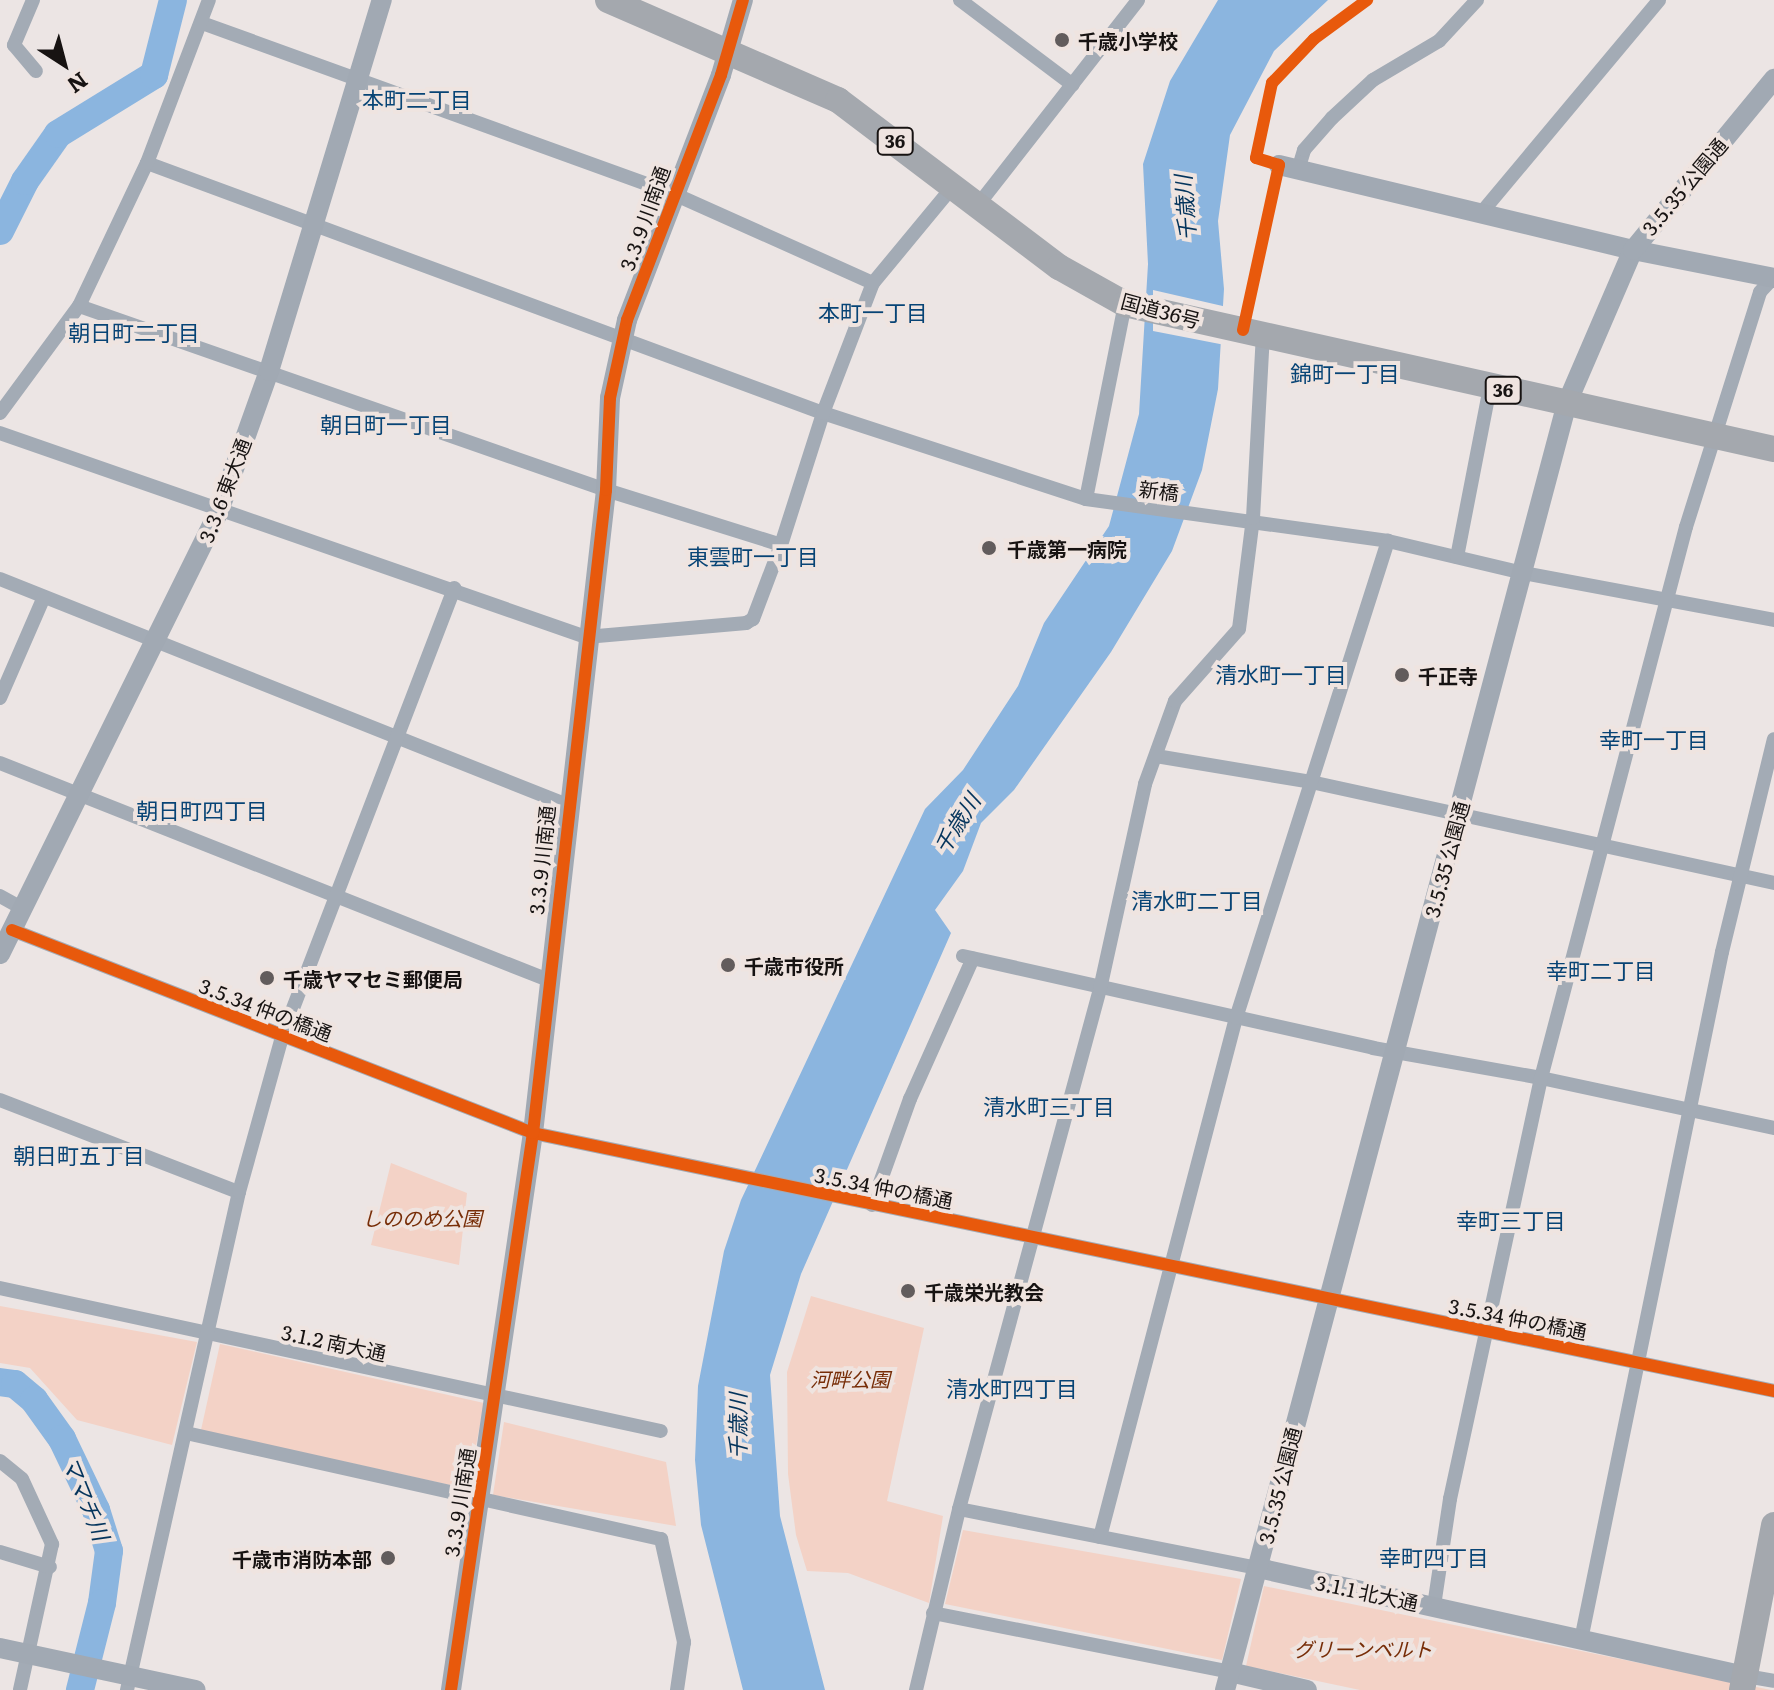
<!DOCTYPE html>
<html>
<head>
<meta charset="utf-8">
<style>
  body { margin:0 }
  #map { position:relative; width:1774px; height:1690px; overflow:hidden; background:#ece5e4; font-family:Literata,"Noto Sans JP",serif }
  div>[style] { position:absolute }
  .green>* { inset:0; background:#f3d2c6 }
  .water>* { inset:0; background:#8bb5df }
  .pier>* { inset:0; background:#ece5e4 }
  .river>* { height:28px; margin:-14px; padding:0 14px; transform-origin:14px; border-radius:14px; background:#8bb5df }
  .street>* { height:14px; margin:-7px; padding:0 7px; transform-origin:7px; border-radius:7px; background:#a3abb5 }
  .secondary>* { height:20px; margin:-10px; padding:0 10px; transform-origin:10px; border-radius:10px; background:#a1a9b3 }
  .highway>* { height:26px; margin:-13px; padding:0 13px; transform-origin:13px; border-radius:13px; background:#a4a8ae }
  .cycleway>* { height:12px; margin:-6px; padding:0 6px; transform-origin:6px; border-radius:6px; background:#e8590c }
  .dots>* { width:22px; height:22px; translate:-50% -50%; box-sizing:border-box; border:4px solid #efe4e0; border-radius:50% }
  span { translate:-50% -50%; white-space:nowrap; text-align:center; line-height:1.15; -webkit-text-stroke:8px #efe4e0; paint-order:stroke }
  .shield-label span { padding:2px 6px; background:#efe4e0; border:2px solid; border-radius:6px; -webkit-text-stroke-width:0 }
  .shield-label { font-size:18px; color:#171312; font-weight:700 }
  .poi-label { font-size:20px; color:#171312; font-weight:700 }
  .left { translate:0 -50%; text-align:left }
  .right { translate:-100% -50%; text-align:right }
  .street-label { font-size:20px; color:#171312 }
  .park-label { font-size:20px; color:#772d07; font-style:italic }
  .neighbourhood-label { font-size:22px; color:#084475 }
  .water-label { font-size:22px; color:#04345c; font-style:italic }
  .north { position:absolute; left:24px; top:24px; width:80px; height:80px; -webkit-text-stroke:6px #efe4e0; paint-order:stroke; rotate:144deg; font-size:22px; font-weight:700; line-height:32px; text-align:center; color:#171312 }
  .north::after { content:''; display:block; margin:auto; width:28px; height:36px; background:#171312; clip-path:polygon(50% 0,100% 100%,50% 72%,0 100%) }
</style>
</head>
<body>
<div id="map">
  <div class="green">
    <i style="clip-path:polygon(391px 1163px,467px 1193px,459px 1265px,371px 1245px)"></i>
    <i style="clip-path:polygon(811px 1296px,924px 1328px,887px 1501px,943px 1516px,929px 1603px,848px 1573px,807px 1571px,796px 1535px,788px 1474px,787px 1372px)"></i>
    <i style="clip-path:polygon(0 1306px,197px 1342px,172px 1445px,77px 1420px,30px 1368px,0 1363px)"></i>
    <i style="clip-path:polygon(220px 1344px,484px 1403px,468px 1489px,201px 1430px)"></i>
    <i style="clip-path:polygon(504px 1422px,666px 1462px,676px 1526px,493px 1495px)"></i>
    <i style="clip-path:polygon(963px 1530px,1241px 1579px,1222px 1660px,945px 1604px)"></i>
    <i style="clip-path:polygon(1264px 1586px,1771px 1690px,1360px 1690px,1246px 1666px)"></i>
  </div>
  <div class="water">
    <i style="clip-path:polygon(1218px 0,1328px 0,1274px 51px,1230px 135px,1218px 221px,1224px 289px,1218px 389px,1202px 470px,1172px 551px,1111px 652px,1014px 790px,981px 823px,963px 871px,935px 910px,951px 933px,801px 1274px,770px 1375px,780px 1516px,825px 1690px,743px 1690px,701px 1525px,695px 1460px,698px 1386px,724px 1251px,741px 1200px,925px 809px,963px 770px,1018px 686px,1044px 623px,1109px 526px,1139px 414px,1148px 264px,1143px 164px,1170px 81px)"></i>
  </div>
  <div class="pier">
    <i style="clip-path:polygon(1153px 290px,1227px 307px,1225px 345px,1153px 331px)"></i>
  </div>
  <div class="river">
    <i style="left:0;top:231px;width:56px;rotate:-63.4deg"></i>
    <i style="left:25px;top:181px;width:57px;rotate:-54.9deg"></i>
    <i style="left:58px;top:134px;width:113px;rotate:-31.6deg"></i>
    <i style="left:154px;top:75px;width:77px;rotate:-75.8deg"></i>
    <i style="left:0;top:1382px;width:15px;rotate:8deg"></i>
    <i style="left:15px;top:1384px;width:25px;rotate:40deg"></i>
    <i style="left:34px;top:1400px;width:48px;rotate:54.3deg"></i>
    <i style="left:62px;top:1439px;width:79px;rotate:64.4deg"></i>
    <i style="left:96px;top:1510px;width:43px;rotate:72.4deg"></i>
    <i style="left:109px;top:1551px;width:52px;rotate:97.7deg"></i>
    <i style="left:102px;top:1603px;width:90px;rotate:104.2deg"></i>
  </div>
  <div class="street">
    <i style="left:33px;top:0;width:49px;rotate:112.9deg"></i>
    <i style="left:14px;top:45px;width:34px;rotate:50deg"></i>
    <i style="left:960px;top:0;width:141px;rotate:37deg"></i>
    <i style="left:202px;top:23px;width:502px;rotate:19.91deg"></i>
    <i style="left:674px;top:194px;width:218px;rotate:24.1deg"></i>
    <i style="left:147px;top:163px;width:721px;rotate:20.3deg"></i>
    <i style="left:823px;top:413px;width:277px;rotate:18.1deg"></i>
    <i style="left:1086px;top:499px;width:305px;rotate:7.9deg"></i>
    <i style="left:1388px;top:541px;width:139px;rotate:13.3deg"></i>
    <i style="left:1523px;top:573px;width:255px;rotate:10.6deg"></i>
    <i style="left:1298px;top:170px;width:21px;rotate:-73deg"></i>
    <i style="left:1304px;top:150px;width:43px;rotate:-48.8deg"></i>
    <i style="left:1332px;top:118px;width:56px;rotate:-42.8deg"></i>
    <i style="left:1373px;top:80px;width:77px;rotate:-30.6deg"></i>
    <i style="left:1439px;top:41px;width:56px;rotate:-47.2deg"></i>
    <i style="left:978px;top:205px;width:260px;rotate:-52deg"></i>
    <i style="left:1482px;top:212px;width:276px;rotate:-50.1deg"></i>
    <i style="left:79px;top:306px;width:558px;rotate:19.25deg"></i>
    <i style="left:606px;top:490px;width:183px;rotate:17.4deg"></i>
    <i style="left:0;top:413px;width:133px;rotate:-53.6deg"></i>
    <i style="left:79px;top:306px;width:158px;rotate:-64.6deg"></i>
    <i style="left:147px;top:163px;width:174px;rotate:-69.2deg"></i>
    <i style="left:0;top:433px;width:620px;rotate:19.19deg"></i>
    <i style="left:586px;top:637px;width:161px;rotate:-5deg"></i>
    <i style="left:746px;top:623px;width:8px;rotate:-30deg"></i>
    <i style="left:753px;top:619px;width:79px;rotate:-69.3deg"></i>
    <i style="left:781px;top:545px;width:139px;rotate:-72.3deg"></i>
    <i style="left:823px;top:413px;width:139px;rotate:-69deg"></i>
    <i style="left:873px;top:283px;width:127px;rotate:-50.4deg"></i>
    <i style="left:1086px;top:499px;width:199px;rotate:-78.7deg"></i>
    <i style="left:1457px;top:557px;width:173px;rotate:-79deg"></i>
    <i style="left:0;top:579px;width:610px;rotate:21.73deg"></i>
    <i style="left:0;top:698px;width:110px;rotate:-66.5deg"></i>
    <i style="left:1156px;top:756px;width:157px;rotate:9.5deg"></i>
    <i style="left:1311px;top:782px;width:474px;rotate:12.3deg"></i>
    <i style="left:0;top:763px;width:589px;rotate:21.6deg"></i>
    <i style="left:0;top:896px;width:26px;rotate:29deg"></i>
    <i style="left:12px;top:930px;width:559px;rotate:21.29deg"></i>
    <i style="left:533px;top:1133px;width:1268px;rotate:11.74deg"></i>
    <i style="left:963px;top:956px;width:420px;rotate:12.6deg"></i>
    <i style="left:1373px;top:1048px;width:171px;rotate:10.1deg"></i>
    <i style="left:1541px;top:1078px;width:238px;rotate:12.1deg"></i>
    <i style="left:0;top:1100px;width:256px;rotate:21.1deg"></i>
    <i style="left:872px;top:1205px;width:113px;rotate:-70.3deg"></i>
    <i style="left:910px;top:1099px;width:154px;rotate:-65.9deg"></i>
    <i style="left:0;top:1288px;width:676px;rotate:12.21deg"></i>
    <i style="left:186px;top:1433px;width:487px;rotate:12.6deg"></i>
    <i style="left:661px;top:1539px;width:106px;rotate:77.4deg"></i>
    <i style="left:684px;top:1642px;width:49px;rotate:98.3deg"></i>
    <i style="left:0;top:1461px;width:28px;rotate:39deg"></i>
    <i style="left:22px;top:1479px;width:72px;rotate:65.2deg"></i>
    <i style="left:52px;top:1544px;width:149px;rotate:102.4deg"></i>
    <i style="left:959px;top:1509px;width:305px;rotate:11.2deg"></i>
    <i style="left:1100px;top:1537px;width:537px;rotate:-75.32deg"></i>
    <i style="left:1236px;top:1018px;width:501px;rotate:-72.33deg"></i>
    <i style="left:0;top:1552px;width:52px;rotate:16.7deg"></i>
    <i style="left:1434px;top:1606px;width:108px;rotate:-81.5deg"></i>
    <i style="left:1450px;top:1499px;width:431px;rotate:-77.8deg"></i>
    <i style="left:1541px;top:1078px;width:570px;rotate:-75.26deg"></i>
    <i style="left:1686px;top:527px;width:246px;rotate:-72.5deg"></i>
    <i style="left:1760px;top:292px;width:21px;rotate:-47deg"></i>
    <i style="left:933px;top:1613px;width:303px;rotate:11.2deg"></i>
    <i style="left:1581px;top:1640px;width:702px;rotate:-78.42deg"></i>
    <i style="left:1722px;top:952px;width:219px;rotate:-76.3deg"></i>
    <i style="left:1746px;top:1676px;width:28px;rotate:10deg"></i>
    <i style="left:127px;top:1690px;width:510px;rotate:-77.33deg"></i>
    <i style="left:239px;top:1192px;width:161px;rotate:-74.5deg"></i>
    <i style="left:282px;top:1037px;width:481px;rotate:-69deg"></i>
    <i style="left:916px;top:1690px;width:186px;rotate:-76.6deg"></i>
    <i style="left:959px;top:1509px;width:539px;rotate:-74.83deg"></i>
    <i style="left:1100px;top:989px;width:210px;rotate:-77.6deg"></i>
    <i style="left:1145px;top:784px;width:88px;rotate:-70.1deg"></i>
    <i style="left:1175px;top:701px;width:96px;rotate:-48.4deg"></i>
    <i style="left:1239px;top:629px;width:112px;rotate:-82.8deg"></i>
    <i style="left:1253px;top:518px;width:184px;rotate:-86.9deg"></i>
  </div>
  <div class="secondary">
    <i style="left:1279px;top:165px;width:364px;rotate:13.5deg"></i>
    <i style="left:1633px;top:250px;width:144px;rotate:11.2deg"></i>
    <i style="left:0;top:954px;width:497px;rotate:-63.7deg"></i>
    <i style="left:220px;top:508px;width:145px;rotate:-70.3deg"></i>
    <i style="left:269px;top:371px;width:388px;rotate:-73.1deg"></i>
    <i style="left:1258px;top:1568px;width:500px;rotate:12.5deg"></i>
    <i style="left:0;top:1648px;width:200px;rotate:12.1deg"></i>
    <i style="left:1230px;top:1672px;width:79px;rotate:13.2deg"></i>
    <i style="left:451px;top:1690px;width:563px;rotate:-81.63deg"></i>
    <i style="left:533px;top:1133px;width:647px;rotate:-83.52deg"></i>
    <i style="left:606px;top:490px;width:92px;rotate:-87.5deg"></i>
    <i style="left:610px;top:398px;width:80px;rotate:-77.7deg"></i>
    <i style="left:627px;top:320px;width:262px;rotate:-69deg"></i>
    <i style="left:721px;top:75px;width:78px;rotate:-73.7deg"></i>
    <i style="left:1225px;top:1690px;width:1332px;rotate:-75.12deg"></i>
    <i style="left:1567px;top:403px;width:167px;rotate:-66.7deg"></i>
    <i style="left:1633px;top:250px;width:222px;rotate:-50.5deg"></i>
  </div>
  <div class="highway">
    <i style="left:608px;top:0;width:251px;rotate:23.5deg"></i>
    <i style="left:838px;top:100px;width:277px;rotate:37.1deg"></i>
    <i style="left:1059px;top:267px;width:76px;rotate:29.3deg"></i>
    <i style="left:1125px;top:304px;width:665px;rotate:12.59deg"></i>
    <i style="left:1742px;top:1690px;width:168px;rotate:-79deg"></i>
  </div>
  <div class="cycleway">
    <i style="left:1243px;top:330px;width:169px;rotate:-77.7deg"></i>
    <i style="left:1279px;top:165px;width:24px;rotate:-163deg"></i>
    <i style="left:1256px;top:158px;width:77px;rotate:-78deg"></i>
    <i style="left:1272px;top:83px;width:61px;rotate:-46.3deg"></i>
    <i style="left:1314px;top:39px;width:66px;rotate:-36.3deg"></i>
    <i style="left:12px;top:930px;width:559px;rotate:21.29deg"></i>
    <i style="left:533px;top:1133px;width:1268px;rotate:11.74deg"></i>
    <i style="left:451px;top:1690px;width:563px;rotate:-81.63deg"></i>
    <i style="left:533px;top:1133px;width:647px;rotate:-83.52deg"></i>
    <i style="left:606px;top:490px;width:92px;rotate:-87.5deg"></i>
    <i style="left:610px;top:398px;width:80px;rotate:-77.7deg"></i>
    <i style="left:627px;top:320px;width:262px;rotate:-69deg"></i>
    <i style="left:721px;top:75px;width:78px;rotate:-73.7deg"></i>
  </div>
  <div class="dots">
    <i style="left:1062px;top:40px;background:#625c5c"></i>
    <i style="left:989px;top:548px;background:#625c5c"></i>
    <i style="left:1402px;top:675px;background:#625c5c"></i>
    <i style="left:728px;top:965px;background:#625c5c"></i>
    <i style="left:267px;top:978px;background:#625c5c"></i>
    <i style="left:908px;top:1291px;background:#625c5c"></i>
    <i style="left:388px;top:1558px;background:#625c5c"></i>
  </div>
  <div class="shield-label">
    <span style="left:895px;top:141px">36</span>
    <span style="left:1503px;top:390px">36</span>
  </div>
  <div class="poi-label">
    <span class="left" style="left:1078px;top:40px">千歳小学校</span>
    <span class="left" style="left:1007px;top:548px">千歳第一病院</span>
    <span class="left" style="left:1418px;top:675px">千正寺</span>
    <span class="left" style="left:744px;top:965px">千歳市役所</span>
    <span class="left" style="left:283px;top:978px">千歳ヤマセミ郵便局</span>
    <span class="left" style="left:924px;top:1291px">千歳栄光教会</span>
    <span class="right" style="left:372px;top:1558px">千歳市消防本部</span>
  </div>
  <div class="street-label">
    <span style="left:1684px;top:186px;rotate:-50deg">3.5.35 公園通</span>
    <span style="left:644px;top:218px;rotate:-70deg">3.3.9 川南通</span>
    <span style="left:1161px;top:310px;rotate:15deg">国道36号</span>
    <span style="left:224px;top:490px;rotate:-69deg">3.3.6 東大通</span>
    <span style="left:1159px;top:490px;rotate:7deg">新橋</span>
    <span style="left:1446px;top:859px;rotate:-75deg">3.5.35 公園通</span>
    <span style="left:541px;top:860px;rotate:-84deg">3.3.9 川南通</span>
    <span style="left:266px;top:1009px;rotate:21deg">3.5.34 仲の橋通</span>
    <span style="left:884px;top:1187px;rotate:11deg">3.5.34 仲の橋通</span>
    <span style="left:1518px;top:1318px;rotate:11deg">3.5.34 仲の橋通</span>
    <span style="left:334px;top:1342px;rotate:12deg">3.1.2 南大通</span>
    <span style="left:1279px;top:1485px;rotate:-76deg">3.5.35 公園通</span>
    <span style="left:459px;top:1502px;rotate:-81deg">3.3.9 川南通</span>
    <span style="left:1367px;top:1592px;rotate:12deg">3.1.1 北大通</span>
  </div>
  <div class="park-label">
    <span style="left:422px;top:1217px">しののめ公園</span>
    <span style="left:850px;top:1378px">河畔公園</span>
    <span style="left:1363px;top:1648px">グリーンベルト</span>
  </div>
  <div class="neighbourhood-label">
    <span style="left:417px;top:99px">本町二丁目</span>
    <span style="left:873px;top:312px">本町一丁目</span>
    <span style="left:134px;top:332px">朝日町二丁目</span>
    <span style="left:1345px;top:373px">錦町一丁目</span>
    <span style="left:386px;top:424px">朝日町一丁目</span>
    <span style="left:753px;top:556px">東雲町一丁目</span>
    <span style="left:1281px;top:674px">清水町一丁目</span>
    <span style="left:1654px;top:739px">幸町一丁目</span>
    <span style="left:202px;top:810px">朝日町四丁目</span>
    <span style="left:1197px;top:900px">清水町二丁目</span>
    <span style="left:1601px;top:970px">幸町二丁目</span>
    <span style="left:1049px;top:1106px">清水町三丁目</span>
    <span style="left:79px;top:1155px">朝日町五丁目</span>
    <span style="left:1511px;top:1220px">幸町三丁目</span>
    <span style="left:1012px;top:1388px">清水町四丁目</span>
    <span style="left:1434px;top:1557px">幸町四丁目</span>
  </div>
  <div class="water-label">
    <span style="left:1184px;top:208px;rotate:-94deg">千歳川</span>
    <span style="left:956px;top:823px;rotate:-58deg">千歳川</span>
    <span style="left:737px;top:1426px;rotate:-90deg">千歳川</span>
    <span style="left:87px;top:1498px;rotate:68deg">ママチ川</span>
  </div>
  <div class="north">N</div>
</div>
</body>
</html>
